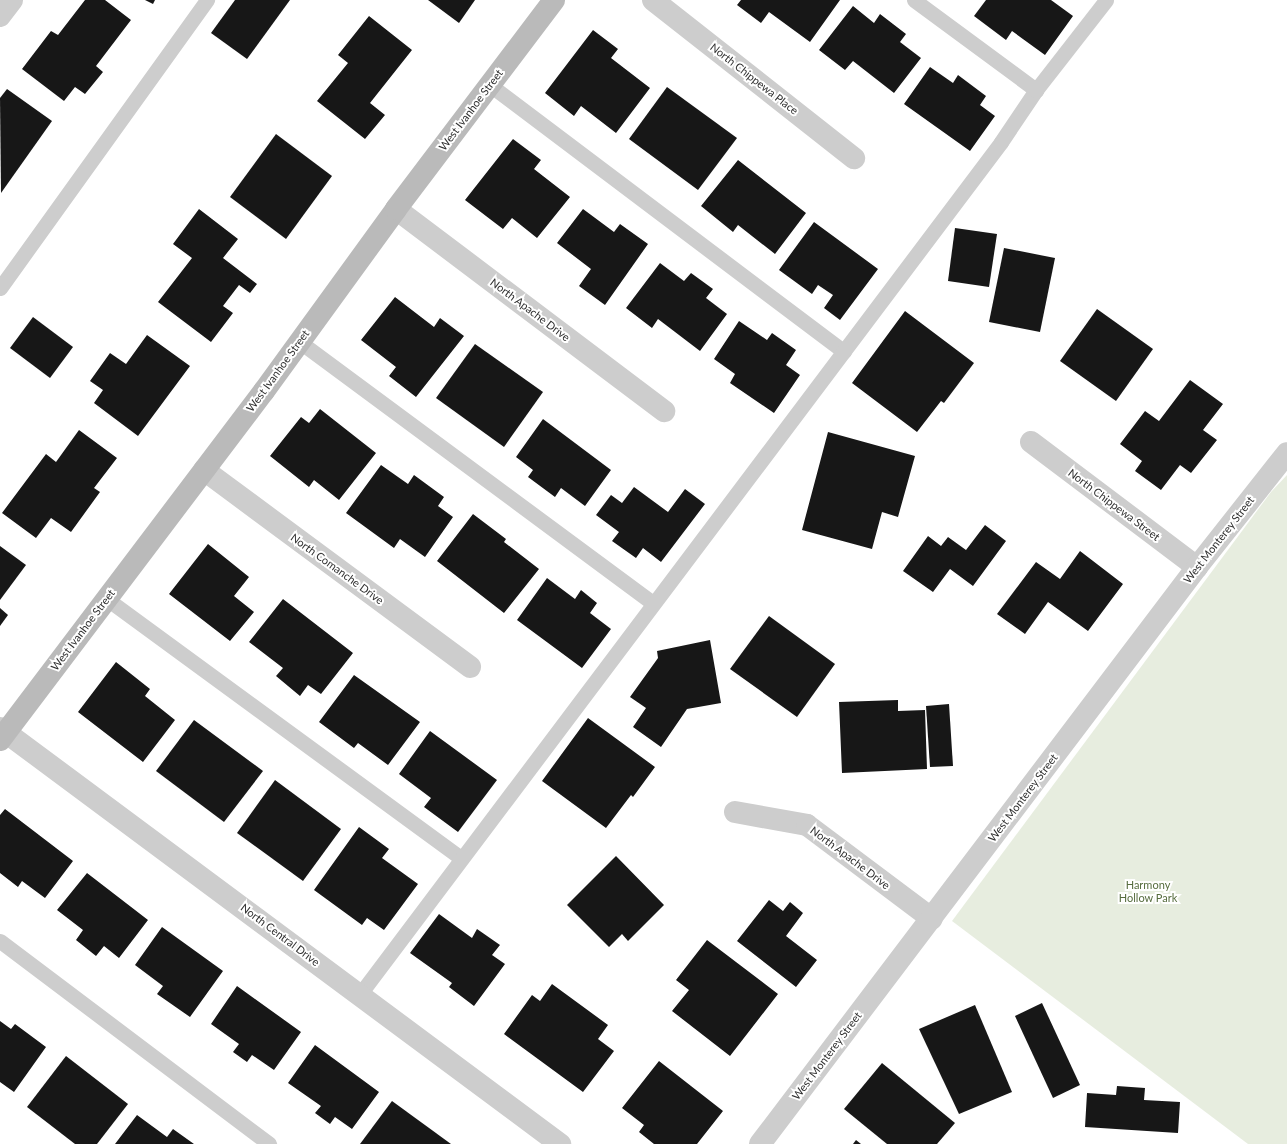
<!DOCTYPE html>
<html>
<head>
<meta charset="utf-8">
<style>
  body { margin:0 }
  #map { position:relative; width:1287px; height:1144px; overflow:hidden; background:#fff; font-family:Lato,sans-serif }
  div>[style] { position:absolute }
  .green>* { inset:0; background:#e7eddf }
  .building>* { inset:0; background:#171717 }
  .lane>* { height:15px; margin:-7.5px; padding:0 7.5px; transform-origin:7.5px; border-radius:7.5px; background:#cdcdcd }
  .street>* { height:22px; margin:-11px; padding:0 11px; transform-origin:11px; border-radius:11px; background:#cdcdcd }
  .secondary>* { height:22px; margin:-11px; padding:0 11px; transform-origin:11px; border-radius:11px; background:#bababa }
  span { translate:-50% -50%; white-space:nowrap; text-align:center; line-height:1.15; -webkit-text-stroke:4px #fff; paint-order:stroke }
  .street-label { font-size:11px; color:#303030 }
  .park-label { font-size:11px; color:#566c3e }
</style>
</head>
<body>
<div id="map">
  <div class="green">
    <i style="clip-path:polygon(1287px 475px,1287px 1144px,1248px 1144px,952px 921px,1271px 492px)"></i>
  </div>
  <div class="building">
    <i style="clip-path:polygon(85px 0,105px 0,131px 20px,96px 66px,103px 72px,85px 94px,75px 87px,64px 101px,22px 69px,51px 31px,58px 35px)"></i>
    <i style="clip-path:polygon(145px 0,155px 0,153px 4px)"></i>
    <i style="clip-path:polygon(235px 0,290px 0,247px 59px,211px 33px)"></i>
    <i style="clip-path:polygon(428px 0,475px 0,459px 23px)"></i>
    <i style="clip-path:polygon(741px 0,840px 0,810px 42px,769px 12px,761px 23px,737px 5px)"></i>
    <i style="clip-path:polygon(986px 0,1051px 0,1073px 16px,1045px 55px,1012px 31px,1006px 40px,974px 16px)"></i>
    <i style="clip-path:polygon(853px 6px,874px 23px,880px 14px,906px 34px,900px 42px,921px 58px,894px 93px,853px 61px,845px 70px,819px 50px)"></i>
    <i style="clip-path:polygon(369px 16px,412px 50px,370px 103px,385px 115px,365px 139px,317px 101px,348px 63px,338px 55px)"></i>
    <i style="clip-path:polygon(593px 30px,618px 49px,611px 58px,650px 88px,616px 133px,581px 106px,574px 116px,545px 93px)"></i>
    <i style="clip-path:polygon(930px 67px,953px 83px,958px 75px,986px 96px,980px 105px,995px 116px,970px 151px,904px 104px)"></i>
    <i style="clip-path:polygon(667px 87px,737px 138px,698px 190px,629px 139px)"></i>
    <i style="clip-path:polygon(7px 89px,52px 121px,1px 193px,0 98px)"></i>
    <i style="clip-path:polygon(276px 134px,332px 176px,286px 239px,230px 197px)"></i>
    <i style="clip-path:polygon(513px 139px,541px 160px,534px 169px,570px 197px,537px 238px,512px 218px,503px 229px,465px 200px)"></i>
    <i style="clip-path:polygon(738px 160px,806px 213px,775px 254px,738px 225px,733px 232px,701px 206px)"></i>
    <i style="clip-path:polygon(199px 209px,238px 239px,223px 258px,257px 284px,250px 293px,239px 285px,223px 306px,233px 313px,211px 342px,158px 302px,192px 258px,173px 244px)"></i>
    <i style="clip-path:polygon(583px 209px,614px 232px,620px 224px,648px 244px,605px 305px,579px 286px,591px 269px,557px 243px)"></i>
    <i style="clip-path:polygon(814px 222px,878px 269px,840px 320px,824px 308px,833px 295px,818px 285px,812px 294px,779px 270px)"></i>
    <i style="clip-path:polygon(955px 228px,997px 234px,989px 287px,948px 281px)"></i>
    <i style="clip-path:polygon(1004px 248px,1055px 258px,1040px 332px,989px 322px)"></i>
    <i style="clip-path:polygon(660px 263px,684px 281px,691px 273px,713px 289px,706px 298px,727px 314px,700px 351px,658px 319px,652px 328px,626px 308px)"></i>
    <i style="clip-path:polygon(395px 297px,434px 327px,440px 318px,464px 336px,416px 397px,389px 376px,396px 367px,361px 340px)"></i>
    <i style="clip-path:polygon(1097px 309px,1153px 349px,1116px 401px,1060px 361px)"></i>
    <i style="clip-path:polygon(905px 311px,974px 363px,944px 403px,941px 401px,917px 432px,852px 383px)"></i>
    <i style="clip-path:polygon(33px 317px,73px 347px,50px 378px,10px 348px)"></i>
    <i style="clip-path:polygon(739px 321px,767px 340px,772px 333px,796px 350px,786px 365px,800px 375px,774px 413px,730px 383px,735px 374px,714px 359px)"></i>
    <i style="clip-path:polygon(147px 335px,190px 366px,138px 436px,94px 403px,103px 390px,90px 381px,110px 353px,126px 364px)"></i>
    <i style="clip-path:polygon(475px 344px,543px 392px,504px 447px,436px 398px)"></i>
    <i style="clip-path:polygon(1190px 380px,1223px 404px,1203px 430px,1217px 440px,1191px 473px,1180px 465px,1161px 490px,1135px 471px,1142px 461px,1120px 444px,1145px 411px,1159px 421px)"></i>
    <i style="clip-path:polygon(320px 409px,376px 453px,339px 500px,314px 480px,309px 487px,270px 456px,301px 417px,309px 423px)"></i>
    <i style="clip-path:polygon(543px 419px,611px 470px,585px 506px,561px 488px,555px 497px,528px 477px,533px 470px,516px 457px)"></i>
    <i style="clip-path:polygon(79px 430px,117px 458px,94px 488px,100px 492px,71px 532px,51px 518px,36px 538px,2px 513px,46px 454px,56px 462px)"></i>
    <i style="clip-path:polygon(828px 432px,915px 456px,898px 517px,882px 512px,872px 549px,802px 530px)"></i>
    <i style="clip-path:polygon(381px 465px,408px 484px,414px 475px,444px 497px,438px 506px,453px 517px,425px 557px,400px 539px,394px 548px,346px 513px)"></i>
    <i style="clip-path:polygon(634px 487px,668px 512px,685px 489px,705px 504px,661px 562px,643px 548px,636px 558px,612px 541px,619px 532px,596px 515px,611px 495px,622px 503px)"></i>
    <i style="clip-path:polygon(473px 514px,506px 539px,504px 542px,539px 569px,504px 613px,437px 561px)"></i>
    <i style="clip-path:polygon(985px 525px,1006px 541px,973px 586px,950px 569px,933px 592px,903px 571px,928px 536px,941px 546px,948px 537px,966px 550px)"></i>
    <i style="clip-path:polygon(208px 544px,249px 577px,234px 596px,254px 612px,230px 641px,169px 594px)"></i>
    <i style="clip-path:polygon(0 546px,26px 565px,0 600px)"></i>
    <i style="clip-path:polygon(1080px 551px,1123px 584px,1088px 631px,1048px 602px,1025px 634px,997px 614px,1036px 562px,1060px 579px)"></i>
    <i style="clip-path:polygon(547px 578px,575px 599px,581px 590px,597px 603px,590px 613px,611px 629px,582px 668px,517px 620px)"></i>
    <i style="clip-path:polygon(283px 599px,353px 653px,321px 694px,308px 685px,300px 696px,276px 676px,283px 668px,249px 642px)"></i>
    <i style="clip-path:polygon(0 608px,8px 615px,0 626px)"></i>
    <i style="clip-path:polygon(769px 616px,835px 664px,797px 717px,730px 669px)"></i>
    <i style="clip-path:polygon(710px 640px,721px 703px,687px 709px,661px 747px,633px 727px,646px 708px,630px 697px,658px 658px,657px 651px)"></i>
    <i style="clip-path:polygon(116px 662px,150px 689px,145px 696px,175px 720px,143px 762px,78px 712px)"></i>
    <i style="clip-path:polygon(354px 675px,420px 722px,388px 765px,358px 743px,354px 748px,319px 722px)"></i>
    <i style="clip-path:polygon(898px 700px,898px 711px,925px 710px,927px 769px,842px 773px,839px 702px)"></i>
    <i style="clip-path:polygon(949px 704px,953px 766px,930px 767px,926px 706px)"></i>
    <i style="clip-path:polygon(588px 718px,655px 767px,633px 797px,631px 795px,606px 828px,542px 781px)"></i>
    <i style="clip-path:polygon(194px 720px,263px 771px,224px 822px,156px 771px)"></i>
    <i style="clip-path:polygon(430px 731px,497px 780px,458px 832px,424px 807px,431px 798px,399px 774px)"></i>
    <i style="clip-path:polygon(275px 780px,341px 829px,303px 881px,237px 833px)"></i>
    <i style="clip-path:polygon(5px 809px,73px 861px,45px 898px,22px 881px,18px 887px,0 873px,0 815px)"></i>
    <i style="clip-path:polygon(359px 827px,389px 849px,382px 858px,418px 884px,384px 930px,367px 918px,362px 925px,314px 890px)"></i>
    <i style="clip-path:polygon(616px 856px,664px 905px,628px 941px,622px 934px,609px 947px,567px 905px)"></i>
    <i style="clip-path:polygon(87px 873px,148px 920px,119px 958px,104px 946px,96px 956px,76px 940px,83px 930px,57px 910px)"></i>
    <i style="clip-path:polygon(769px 900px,783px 911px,790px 902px,803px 913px,786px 936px,817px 960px,796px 987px,737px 941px)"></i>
    <i style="clip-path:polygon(439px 914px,472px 938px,477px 929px,500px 945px,492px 955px,505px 964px,474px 1006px,449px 987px,452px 983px,410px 953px)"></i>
    <i style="clip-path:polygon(162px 927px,223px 971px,190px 1017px,157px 994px,163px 986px,135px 965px)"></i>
    <i style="clip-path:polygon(707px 940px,778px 994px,730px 1056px,672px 1011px,689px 990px,676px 980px)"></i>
    <i style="clip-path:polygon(552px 984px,608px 1025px,598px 1039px,614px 1051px,583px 1092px,504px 1034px,532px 995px,540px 1001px)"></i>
    <i style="clip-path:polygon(237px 986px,301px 1032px,274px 1070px,252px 1055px,247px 1062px,233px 1052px,239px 1044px,211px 1024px)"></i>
    <i style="clip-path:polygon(1042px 1003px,1080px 1085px,1053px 1098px,1015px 1016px)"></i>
    <i style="clip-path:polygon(975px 1005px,1012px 1092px,959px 1114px,919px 1029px)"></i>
    <i style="clip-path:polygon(0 1021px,11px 1029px,15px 1024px,46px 1047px,14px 1092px,0 1082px)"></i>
    <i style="clip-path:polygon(315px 1045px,379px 1092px,352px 1129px,335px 1117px,330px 1124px,315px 1113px,321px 1106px,288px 1083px)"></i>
    <i style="clip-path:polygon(66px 1056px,128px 1104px,97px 1144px,75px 1144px,27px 1107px)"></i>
    <i style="clip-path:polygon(659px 1061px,723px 1111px,697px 1144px,654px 1144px,639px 1132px,644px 1125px,622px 1108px)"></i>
    <i style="clip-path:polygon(882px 1063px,955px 1123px,937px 1144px,887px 1144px,844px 1109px)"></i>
    <i style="clip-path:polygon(1117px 1086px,1145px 1088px,1144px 1100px,1180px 1102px,1178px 1133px,1085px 1127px,1087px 1093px,1116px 1095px)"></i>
    <i style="clip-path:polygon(392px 1101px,451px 1144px,360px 1144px)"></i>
    <i style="clip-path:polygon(137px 1115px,167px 1137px,173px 1129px,194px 1144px,115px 1144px)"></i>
    <i style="clip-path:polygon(856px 1140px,861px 1144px,853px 1144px)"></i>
  </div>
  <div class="lane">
    <i style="left:914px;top:0;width:152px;rotate:36.4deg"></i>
    <i style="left:490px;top:85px;width:443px;rotate:37deg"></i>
    <i style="left:0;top:288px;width:355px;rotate:-54.3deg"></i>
    <i style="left:300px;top:342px;width:439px;rotate:36.5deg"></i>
    <i style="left:107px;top:599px;width:439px;rotate:36.2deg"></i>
    <i style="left:0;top:941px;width:337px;rotate:37deg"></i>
    <i style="left:360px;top:994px;width:1066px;rotate:-53.04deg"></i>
    <i style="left:1001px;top:142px;width:63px;rotate:-56.1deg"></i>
    <i style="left:1036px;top:90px;width:114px;rotate:-52.1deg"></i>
  </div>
  <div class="street">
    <i style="left:653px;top:0;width:256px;rotate:38.2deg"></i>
    <i style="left:0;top:16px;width:20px;rotate:-53deg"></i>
    <i style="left:396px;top:209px;width:336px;rotate:37deg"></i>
    <i style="left:1031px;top:442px;width:208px;rotate:37deg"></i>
    <i style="left:204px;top:470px;width:331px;rotate:36.5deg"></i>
    <i style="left:0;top:728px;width:698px;rotate:36.61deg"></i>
    <i style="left:735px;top:812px;width:73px;rotate:10.2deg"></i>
    <i style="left:807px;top:825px;width:156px;rotate:36.9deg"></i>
    <i style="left:760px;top:1144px;width:724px;rotate:-52.86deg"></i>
    <i style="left:1197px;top:567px;width:145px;rotate:-51.7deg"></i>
  </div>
  <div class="secondary">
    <i style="left:0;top:740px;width:438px;rotate:-52.9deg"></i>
    <i style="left:264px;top:391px;width:225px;rotate:-54deg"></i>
    <i style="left:396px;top:209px;width:262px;rotate:-52.9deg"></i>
  </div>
  <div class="street-label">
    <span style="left:754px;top:79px;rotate:38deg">North Chippewa Place</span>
    <span style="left:471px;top:110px;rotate:-53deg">West Ivanhoe Street</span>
    <span style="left:530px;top:310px;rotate:37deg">North Apache Drive</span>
    <span style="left:278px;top:371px;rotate:-54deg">West Ivanhoe Street</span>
    <span style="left:1114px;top:505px;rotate:37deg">North Chippewa Street</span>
    <span style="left:1219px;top:540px;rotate:-52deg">West Monterey Street</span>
    <span style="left:337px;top:569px;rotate:36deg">North Comanche Drive</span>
    <span style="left:83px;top:630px;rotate:-53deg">West Ivanhoe Street</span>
    <span style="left:1023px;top:798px;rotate:-53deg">West Monterey Street</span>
    <span style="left:850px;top:858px;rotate:37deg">North Apache Drive</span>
    <span style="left:280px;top:935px;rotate:37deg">North Central Drive</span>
    <span style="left:827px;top:1056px;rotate:-53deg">West Monterey Street</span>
  </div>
  <div class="park-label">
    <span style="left:1148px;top:892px">Harmony<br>Hollow Park</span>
  </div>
</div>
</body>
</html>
